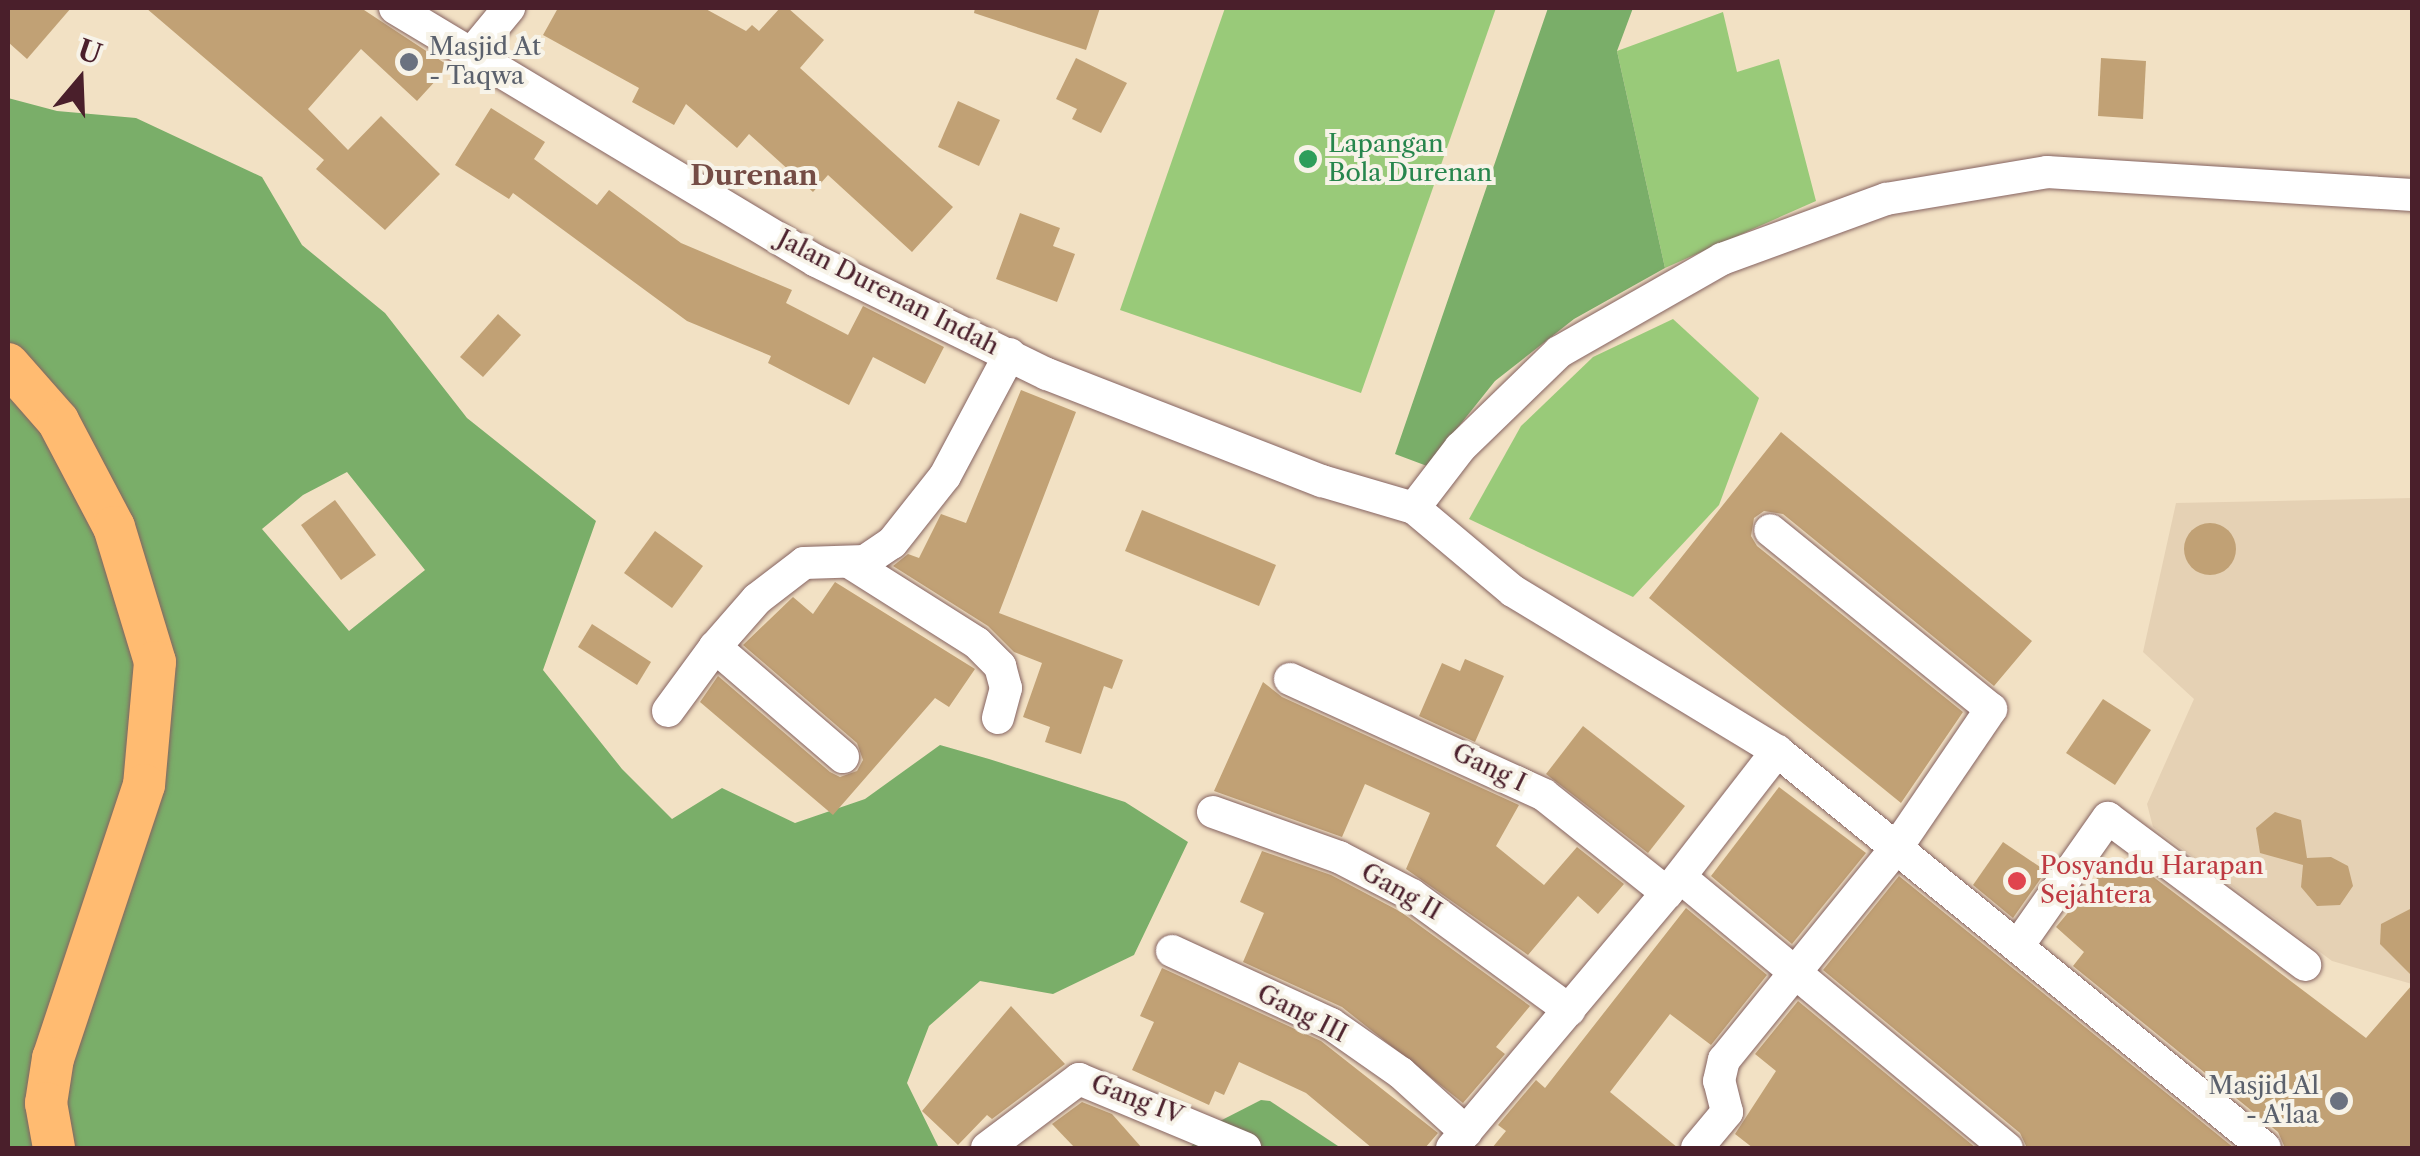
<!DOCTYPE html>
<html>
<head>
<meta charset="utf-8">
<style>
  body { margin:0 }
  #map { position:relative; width:2420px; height:1156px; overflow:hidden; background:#f2e1c4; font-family:"Libre Caslon Text",serif }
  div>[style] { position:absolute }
  .built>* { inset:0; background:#e5d1b4 }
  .green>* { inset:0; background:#99ca79 }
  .forest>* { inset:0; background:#7aae69 }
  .building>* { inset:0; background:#c1a175 }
  .round { border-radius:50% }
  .roads { filter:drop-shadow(0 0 2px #856361) drop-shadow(0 0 2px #856361) }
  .minor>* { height:32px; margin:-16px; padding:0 16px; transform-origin:16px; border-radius:16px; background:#fff }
  .major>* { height:42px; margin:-21px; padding:0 21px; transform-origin:21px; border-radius:21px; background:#ffbb71 }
  .dots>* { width:28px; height:28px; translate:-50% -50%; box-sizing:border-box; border:5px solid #f7f3e8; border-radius:50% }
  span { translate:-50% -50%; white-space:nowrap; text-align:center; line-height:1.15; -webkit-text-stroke:8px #f7f3e8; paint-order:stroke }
  .worship-label { font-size:25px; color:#5b616d }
  .left { translate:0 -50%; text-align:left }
  .right { translate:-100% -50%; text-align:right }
  .leisure-label { font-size:25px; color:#27864d }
  .street-label { font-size:25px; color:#4a1f2b }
  .health-label { font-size:25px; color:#be3a42 }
  .neighbourhood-label { font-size:28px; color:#744c45; font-weight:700 }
  .frame { position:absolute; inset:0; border:10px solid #4a1f2b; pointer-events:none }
  .north { position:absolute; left:30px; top:30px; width:100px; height:100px; -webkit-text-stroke:8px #f7f3e8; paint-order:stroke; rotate:19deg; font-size:28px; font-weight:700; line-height:40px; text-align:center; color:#4a1f2b }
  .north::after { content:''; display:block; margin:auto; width:35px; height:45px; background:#4a1f2b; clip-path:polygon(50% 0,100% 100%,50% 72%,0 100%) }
</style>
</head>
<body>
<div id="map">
  <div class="built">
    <i style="clip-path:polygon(2412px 498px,2412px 984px,2332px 961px,2153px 827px,2147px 804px,2194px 699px,2143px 652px,2176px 503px)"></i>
  </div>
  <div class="green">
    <i style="clip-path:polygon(1225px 8px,1496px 8px,1361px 393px,1120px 310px)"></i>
    <i style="clip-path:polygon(1723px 12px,1737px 72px,1779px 59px,1816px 201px,1665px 268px,1617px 51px)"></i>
    <i style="clip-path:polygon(1673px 319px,1759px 398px,1719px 505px,1633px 597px,1469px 519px,1521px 426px,1593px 357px)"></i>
  </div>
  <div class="forest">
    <i style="clip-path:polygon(1548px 8px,1633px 8px,1617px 51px,1665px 268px,1574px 319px,1495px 381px,1427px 466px,1395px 454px)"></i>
    <i style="clip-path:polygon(evenodd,8px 98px,57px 111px,136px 118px,262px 177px,302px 245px,385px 313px,467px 418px,596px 521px,543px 670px,622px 769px,672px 819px,722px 788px,795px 823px,865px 799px,940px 745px,989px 759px,1125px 802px,1188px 842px,1134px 955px,1053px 994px,980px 981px,929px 1026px,907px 1083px,939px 1148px,8px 1148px,8px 98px,347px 472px,425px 570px,349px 631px,262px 529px,303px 495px,347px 472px)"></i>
    <i style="clip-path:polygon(1261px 1100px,1270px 1101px,1341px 1148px,1189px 1148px,1218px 1122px)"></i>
  </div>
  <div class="building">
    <i style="clip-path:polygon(8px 8px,71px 8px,27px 59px,8px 42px)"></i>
    <i style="clip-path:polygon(146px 8px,361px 8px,449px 66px,417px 101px,361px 49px,308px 109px,348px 150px,381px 116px,440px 174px,385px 230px,316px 169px,324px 160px)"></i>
    <i style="clip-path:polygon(558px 8px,704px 8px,746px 31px,752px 25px,759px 31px,780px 8px,788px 8px,824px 40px,800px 68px,953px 207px,912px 252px,828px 175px,813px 192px,749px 134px,737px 148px,686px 104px,674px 125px,632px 102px,639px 88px,543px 35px)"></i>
    <i style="clip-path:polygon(975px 8px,1100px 8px,1086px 50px,974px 13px)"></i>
    <i style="clip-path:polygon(1076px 58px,1127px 83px,1101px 133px,1072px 119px,1077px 109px,1056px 99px)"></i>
    <i style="clip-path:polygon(2101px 58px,2146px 61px,2143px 119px,2098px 116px)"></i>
    <i style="clip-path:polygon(958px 101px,1000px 120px,979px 166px,938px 147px)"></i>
    <i style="clip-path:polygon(491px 108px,545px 142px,534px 159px,597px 205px,609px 190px,681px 243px,792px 290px,786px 303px,848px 335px,863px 306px,944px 347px,925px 384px,873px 357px,849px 405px,768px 363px,771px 356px,687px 321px,513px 193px,509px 199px,455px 165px)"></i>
    <i style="clip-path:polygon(1020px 213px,1060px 228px,1053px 246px,1075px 254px,1057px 302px,996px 279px)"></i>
    <i style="clip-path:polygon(498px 314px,521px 335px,483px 377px,460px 357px)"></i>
    <i style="clip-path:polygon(1021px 390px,1076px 412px,999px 613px,1123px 660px,1112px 689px,1104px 686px,1081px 754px,1045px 742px,1050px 727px,1023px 717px,1042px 663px,1014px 652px,988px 626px,893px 566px,908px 554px,919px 558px,941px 514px,966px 523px)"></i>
    <i style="clip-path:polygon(1781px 432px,2032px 641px,1994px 686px,1783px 514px,1764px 511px,1754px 518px,1751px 536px,1757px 546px,1963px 712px,1901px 803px,1649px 598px)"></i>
    <i style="clip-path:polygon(335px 500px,376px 555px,341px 580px,301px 525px)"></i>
    <i style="clip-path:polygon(1142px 510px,1276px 565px,1259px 606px,1125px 551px)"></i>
    <i class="round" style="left:2184px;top:523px;width:52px;height:52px"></i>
    <i style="clip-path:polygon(655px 531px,703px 566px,672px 608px,624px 573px)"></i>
    <i style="clip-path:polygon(835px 582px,975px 669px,949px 707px,935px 698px,833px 815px,700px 702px,718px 676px,830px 772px,840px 777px,857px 771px,863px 760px,857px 743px,743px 645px,793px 597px,813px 614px)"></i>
    <i style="clip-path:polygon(592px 624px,651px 662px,637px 685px,578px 647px)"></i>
    <i style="clip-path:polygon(1465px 659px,1504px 676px,1475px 742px,1419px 716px,1442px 663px,1460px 671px)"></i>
    <i style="clip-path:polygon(1263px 682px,1282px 697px,1519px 805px,1496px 846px,1544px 885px,1577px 847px,1624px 884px,1598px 914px,1578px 896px,1528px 955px,1406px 869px,1430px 813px,1365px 784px,1342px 837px,1214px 791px)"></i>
    <i style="clip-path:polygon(2103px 699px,2151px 730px,2115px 785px,2066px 753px)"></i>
    <i style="clip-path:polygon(1583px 726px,1685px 806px,1648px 853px,1546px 774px)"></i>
    <i style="clip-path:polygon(1779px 787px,1866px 853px,1792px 944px,1711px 876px)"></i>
    <i style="clip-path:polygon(2275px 812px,2301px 820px,2307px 858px,2331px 857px,2348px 866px,2353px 886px,2340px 905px,2317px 906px,2301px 887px,2303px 865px,2260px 853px,2256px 828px)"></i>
    <i style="clip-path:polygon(2003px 842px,2046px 871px,2013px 918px,1973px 885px)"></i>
    <i style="clip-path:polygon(1262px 851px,1331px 875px,1401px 912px,1530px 1006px,1496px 1047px,1505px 1054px,1463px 1103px,1342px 1007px,1243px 962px,1264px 913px,1240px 902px)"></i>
    <i style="clip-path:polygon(2131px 860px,2366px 1038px,2412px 985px,2412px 1148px,2285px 1148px,2278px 1132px,2073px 966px,2084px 952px,2056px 927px,2108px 865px,2119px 874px)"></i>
    <i style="clip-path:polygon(1899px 876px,2234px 1148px,2027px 1148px,2020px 1133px,1823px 970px)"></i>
    <i style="clip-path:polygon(1686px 908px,1767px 975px,1711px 1045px,1670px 1014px,1610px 1092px,1678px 1148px,1492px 1148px,1506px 1131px,1498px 1125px,1536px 1080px,1545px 1088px)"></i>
    <i style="clip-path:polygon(2412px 908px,2412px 976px,2380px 944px,2381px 924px)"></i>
    <i style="clip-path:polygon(1162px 968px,1321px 1041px,1438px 1133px,1425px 1148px,1372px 1148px,1306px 1093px,1239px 1062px,1224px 1095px,1215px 1091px,1209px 1105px,1132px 1070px,1154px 1022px,1140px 1016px)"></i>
    <i style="clip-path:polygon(1798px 1001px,1976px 1148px,1753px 1148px,1735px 1134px,1776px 1071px,1755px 1054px)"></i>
    <i style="clip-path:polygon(1011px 1006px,1065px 1064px,992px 1119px,987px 1115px,958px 1145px,922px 1111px)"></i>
    <i style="clip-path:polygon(1082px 1102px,1112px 1114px,1142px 1148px,1075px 1148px,1052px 1124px)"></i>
  </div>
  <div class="roads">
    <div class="minor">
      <i style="left:395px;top:8px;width:491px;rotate:31deg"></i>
      <i style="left:816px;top:261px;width:257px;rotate:26.1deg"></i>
      <i style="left:1047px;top:374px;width:295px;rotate:21.3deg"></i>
      <i style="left:1322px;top:481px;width:96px;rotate:16.4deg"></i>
      <i style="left:471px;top:54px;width:60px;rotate:-50.4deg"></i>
      <i style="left:1414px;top:508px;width:76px;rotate:-52.5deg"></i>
      <i style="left:1460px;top:448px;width:138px;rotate:-44.1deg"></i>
      <i style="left:1559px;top:352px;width:188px;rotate:-29.7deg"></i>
      <i style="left:1722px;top:259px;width:175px;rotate:-20.1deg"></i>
      <i style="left:1886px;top:199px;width:163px;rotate:-9.5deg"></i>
      <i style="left:2047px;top:172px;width:366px;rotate:3.6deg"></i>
      <i style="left:1414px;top:508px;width:129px;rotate:40deg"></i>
      <i style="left:1513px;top:591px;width:309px;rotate:31.2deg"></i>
      <i style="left:1777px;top:751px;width:629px;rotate:39.13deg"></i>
      <i style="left:849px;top:562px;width:151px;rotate:32.3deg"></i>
      <i style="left:977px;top:643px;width:33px;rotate:45deg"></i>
      <i style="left:1000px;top:666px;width:23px;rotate:75deg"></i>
      <i style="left:1006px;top:688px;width:31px;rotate:105deg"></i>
      <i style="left:1290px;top:679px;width:279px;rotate:24.5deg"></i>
      <i style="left:1544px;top:795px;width:157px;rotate:38.5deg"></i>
      <i style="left:668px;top:711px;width:79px;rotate:-53.7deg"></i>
      <i style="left:843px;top:757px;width:169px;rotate:-139.3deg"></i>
      <i style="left:715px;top:647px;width:64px;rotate:-48.8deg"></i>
      <i style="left:757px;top:599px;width:59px;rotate:-37.5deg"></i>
      <i style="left:804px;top:563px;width:61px;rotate:-1.9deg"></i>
      <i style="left:865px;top:561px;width:32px;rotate:-34deg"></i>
      <i style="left:892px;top:543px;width:85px;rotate:-51.7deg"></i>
      <i style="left:945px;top:476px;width:138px;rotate:-62deg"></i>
      <i style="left:1213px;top:812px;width:134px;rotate:19.7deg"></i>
      <i style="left:1339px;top:857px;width:82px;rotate:27.5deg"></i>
      <i style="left:1412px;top:895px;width:195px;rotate:36.2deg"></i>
      <i style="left:1680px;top:877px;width:425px;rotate:39.7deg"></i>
      <i style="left:2020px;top:943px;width:153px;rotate:-54.9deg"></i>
      <i style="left:2108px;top:818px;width:246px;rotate:36.7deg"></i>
      <i style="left:1172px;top:951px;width:175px;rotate:24.7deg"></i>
      <i style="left:1331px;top:1024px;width:85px;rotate:35deg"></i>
      <i style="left:1401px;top:1073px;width:88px;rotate:42.2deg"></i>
      <i style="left:987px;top:1148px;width:115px;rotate:-36.9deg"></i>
      <i style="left:1079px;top:1079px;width:180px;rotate:22.6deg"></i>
      <i style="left:1452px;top:1148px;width:334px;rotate:-49.9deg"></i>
      <i style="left:1667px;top:893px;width:180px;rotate:-52.2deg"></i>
      <i style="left:1697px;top:1148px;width:47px;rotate:-50.2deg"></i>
      <i style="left:1727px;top:1112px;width:32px;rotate:-104deg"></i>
      <i style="left:1719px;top:1081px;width:22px;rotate:-77deg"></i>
      <i style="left:1724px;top:1060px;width:274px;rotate:-50.9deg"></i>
      <i style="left:1897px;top:847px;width:167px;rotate:-55.7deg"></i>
      <i style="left:1991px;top:709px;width:284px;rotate:-141deg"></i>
    </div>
    <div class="major">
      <i style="left:8px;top:364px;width:76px;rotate:48.7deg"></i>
      <i style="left:58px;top:421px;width:120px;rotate:62.2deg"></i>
      <i style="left:114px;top:527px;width:141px;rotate:73.1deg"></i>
      <i style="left:155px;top:662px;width:123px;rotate:95.1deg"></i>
      <i style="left:144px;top:785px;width:288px;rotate:108.4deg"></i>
      <i style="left:53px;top:1058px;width:46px;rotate:98.8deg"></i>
      <i style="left:46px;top:1103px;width:46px;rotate:79.9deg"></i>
    </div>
  </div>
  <div class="dots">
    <i style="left:409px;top:62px;background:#6b7280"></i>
    <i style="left:1308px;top:159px;background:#2e9e5b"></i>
    <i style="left:2017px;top:881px;background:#e0444e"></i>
    <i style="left:2339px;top:1101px;background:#6b7280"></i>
  </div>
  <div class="worship-label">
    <span class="left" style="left:429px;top:62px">Masjid At<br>- Taqwa</span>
    <span class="right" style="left:2319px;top:1101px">Masjid Al<br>- A'laa</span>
  </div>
  <div class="leisure-label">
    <span class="left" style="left:1328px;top:159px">Lapangan<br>Bola Durenan</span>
  </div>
  <div class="street-label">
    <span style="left:888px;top:293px;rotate:27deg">Jalan Durenan Indah</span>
    <span style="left:1489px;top:768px;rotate:26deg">Gang I</span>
    <span style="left:1401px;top:892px;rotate:30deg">Gang II</span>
    <span style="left:1302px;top:1014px;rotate:27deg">Gang III</span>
    <span style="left:1137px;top:1100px;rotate:21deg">Gang IV</span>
  </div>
  <div class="health-label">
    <span class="left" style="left:2040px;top:881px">Posyandu Harapan<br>Sejahtera</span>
  </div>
  <div class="neighbourhood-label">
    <span style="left:754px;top:175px">Durenan</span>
  </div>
  <div class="frame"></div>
  <div class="north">U</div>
</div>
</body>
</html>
